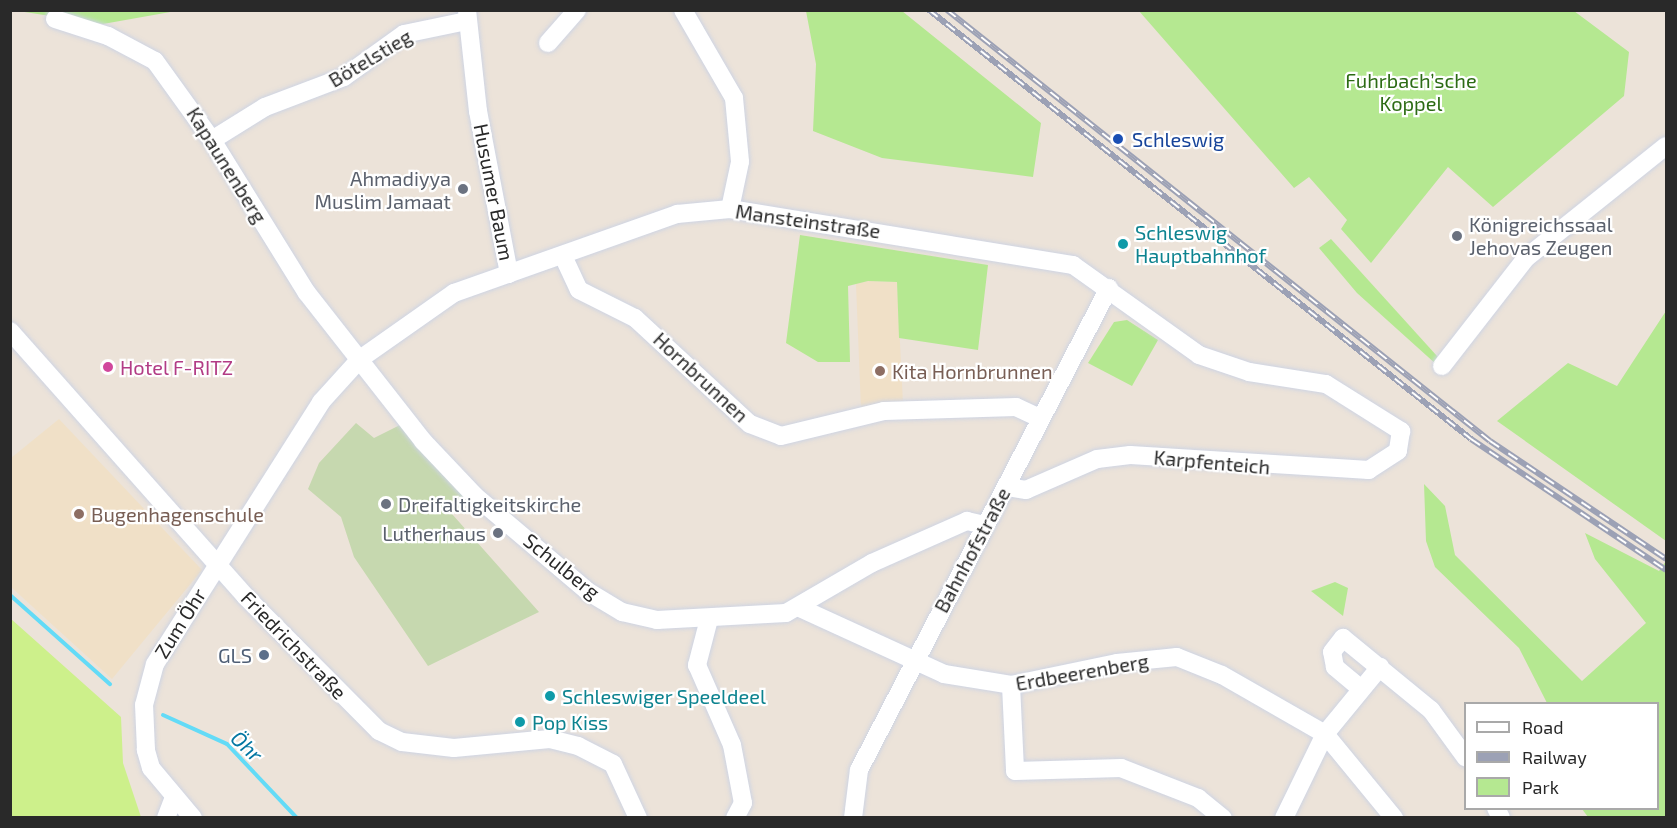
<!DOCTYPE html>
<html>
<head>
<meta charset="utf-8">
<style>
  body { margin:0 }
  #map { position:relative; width:1677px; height:828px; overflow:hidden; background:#ece3d9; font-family:"Exo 2",sans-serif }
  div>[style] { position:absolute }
  .education>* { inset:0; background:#f0e0c7 }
  .green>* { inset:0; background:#b5e891 }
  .cemetery>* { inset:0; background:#c6d8af }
  .pitch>* { inset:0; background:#cdf08b }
  .stream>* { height:4px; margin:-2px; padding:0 2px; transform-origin:2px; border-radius:2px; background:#63dbf7 }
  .roads { filter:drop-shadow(0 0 2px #ced4e3) drop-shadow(0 0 2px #ced4e3) }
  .minor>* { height:18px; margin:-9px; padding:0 9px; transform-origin:9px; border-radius:9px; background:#fff }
  .rail>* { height:6px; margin-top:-3px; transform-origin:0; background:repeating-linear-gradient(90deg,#fff 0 11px,#9ca1b5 0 22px); box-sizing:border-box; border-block:2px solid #9ca1b5 }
  .dots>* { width:16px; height:16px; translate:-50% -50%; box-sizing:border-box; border:3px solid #fff; border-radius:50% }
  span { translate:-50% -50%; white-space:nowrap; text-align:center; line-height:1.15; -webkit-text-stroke:4.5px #fff; paint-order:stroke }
  .street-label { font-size:20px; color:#292929 }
  .park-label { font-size:20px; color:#2c6b14 }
  .transit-label { font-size:20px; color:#164399 }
  .left { translate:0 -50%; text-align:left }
  .worship-label { font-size:20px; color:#5b616d }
  .right { translate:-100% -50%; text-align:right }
  .culture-label { font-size:20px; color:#0d838f }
  .hotel-label { font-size:20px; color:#b23c85 }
  .education-label { font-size:20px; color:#785e54 }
  .service-label { font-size:20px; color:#4e5e75 }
  .water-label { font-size:21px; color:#0377a2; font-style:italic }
  .frame { position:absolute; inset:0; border:12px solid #292929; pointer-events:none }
  .legend { position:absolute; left:1464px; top:702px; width:195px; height:108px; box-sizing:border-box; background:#fff; border:2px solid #a9a9a9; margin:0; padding:8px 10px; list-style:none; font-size:18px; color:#292929 }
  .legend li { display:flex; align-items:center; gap:12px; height:30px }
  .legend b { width:30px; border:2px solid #a9a9a9 }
</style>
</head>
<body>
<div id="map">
  <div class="education">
    <i style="clip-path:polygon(868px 281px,897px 282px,903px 404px,861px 409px,856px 284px)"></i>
    <i style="clip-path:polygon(59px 419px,202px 570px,112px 679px,11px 587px,11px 458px)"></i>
  </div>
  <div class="green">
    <i style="clip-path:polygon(18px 11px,176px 11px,103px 24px)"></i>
    <i style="clip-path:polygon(806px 11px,902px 11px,1041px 123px,1033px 177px,882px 158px,813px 131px,816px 64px)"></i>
    <i style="clip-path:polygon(1139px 11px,1574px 11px,1629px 52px,1624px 96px,1493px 207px,1448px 167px,1371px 263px,1341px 229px,1347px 220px,1309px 177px,1294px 188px)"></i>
    <i style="clip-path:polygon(800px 235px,988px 265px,978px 350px,899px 338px,897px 282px,868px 281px,848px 286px,850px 362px,818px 362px,786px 343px)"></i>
    <i style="clip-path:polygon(1331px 239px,1437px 356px,1437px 365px,1357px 293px,1319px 248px)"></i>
    <i style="clip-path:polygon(1666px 311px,1666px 541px,1497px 421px,1568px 363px,1617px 386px)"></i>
    <i style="clip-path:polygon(1127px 320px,1158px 340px,1132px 386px,1088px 363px,1114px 322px)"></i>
    <i style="clip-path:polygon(1424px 484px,1445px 506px,1455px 555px,1582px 681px,1646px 623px,1595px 559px,1585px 533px,1659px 571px,1666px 561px,1666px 817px,1588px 817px,1582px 809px,1658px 808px,1658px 704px,1547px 703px,1519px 648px,1435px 567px,1426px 541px)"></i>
    <i style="clip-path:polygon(1335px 582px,1348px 588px,1343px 616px,1311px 591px)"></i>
  </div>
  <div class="cemetery">
    <i style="clip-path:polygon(356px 423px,374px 438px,404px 423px,471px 497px,452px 514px,539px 612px,428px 666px,354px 557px,341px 517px,308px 489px,319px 463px)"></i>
  </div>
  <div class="pitch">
    <i style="clip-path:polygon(10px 618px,121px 717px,123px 763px,141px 817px,11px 817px)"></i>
  </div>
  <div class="stream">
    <i style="left:10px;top:595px;width:134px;rotate:41.7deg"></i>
    <i style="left:163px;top:715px;width:70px;rotate:24.4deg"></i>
    <i style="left:227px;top:744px;width:102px;rotate:46.6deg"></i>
  </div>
  <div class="roads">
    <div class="minor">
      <i style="left:467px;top:10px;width:102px;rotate:83.8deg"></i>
      <i style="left:478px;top:111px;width:166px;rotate:79.2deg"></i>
      <i style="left:683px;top:10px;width:102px;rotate:59.9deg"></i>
      <i style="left:734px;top:98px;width:64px;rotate:84.6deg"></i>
      <i style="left:740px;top:162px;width:48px;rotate:102deg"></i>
      <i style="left:55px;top:19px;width:56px;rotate:17.8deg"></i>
      <i style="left:108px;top:36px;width:53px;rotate:28deg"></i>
      <i style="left:155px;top:61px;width:97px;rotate:54.2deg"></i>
      <i style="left:212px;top:140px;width:180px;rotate:58.2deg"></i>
      <i style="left:307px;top:293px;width:188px;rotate:51.9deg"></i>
      <i style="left:423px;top:441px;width:74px;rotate:46.6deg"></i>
      <i style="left:474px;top:495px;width:148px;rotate:40.3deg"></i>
      <i style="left:587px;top:591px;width:41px;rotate:31deg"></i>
      <i style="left:622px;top:612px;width:36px;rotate:13deg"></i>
      <i style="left:657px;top:620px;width:129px;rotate:-3.1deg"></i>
      <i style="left:786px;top:613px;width:99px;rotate:-30.2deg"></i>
      <i style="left:872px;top:563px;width:104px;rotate:-23.9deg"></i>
      <i style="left:967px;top:521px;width:18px;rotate:13deg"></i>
      <i style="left:548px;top:43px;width:44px;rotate:-48.7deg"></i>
      <i style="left:212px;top:140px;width:62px;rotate:-31.9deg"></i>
      <i style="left:265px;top:107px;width:85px;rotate:-20.8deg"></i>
      <i style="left:344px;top:77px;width:74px;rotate:-35.6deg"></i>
      <i style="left:404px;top:34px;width:64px;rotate:-11.7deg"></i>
      <i style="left:564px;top:258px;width:35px;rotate:65deg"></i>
      <i style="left:579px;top:290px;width:63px;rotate:26.6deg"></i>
      <i style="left:635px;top:318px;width:156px;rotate:42.7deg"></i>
      <i style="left:750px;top:424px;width:33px;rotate:21deg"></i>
      <i style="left:781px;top:436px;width:106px;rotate:-13.6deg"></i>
      <i style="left:884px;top:411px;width:132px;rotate:-1.7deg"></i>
      <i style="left:1016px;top:407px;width:26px;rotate:25deg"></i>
      <i style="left:10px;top:331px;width:354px;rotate:48.4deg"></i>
      <i style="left:245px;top:596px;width:190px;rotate:45.2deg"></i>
      <i style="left:379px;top:731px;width:25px;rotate:26deg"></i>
      <i style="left:402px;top:742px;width:52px;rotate:6.6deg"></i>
      <i style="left:454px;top:748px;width:96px;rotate:-5.4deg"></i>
      <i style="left:550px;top:739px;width:29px;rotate:14deg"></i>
      <i style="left:578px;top:746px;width:39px;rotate:27deg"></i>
      <i style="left:613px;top:764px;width:60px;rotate:65.2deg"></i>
      <i style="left:1442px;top:366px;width:137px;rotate:-52.1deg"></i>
      <i style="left:1526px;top:258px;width:179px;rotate:-38.7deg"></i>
      <i style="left:800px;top:608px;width:158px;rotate:24.6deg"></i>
      <i style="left:944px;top:674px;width:68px;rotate:9.3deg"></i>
      <i style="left:1011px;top:685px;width:108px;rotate:-11.7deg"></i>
      <i style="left:1117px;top:663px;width:60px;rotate:-5.7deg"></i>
      <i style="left:1177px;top:657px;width:48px;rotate:21.8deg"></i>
      <i style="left:1222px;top:675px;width:119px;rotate:29.8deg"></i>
      <i style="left:1325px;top:734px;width:109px;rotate:50.6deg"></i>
      <i style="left:709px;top:619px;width:48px;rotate:104.6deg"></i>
      <i style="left:697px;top:665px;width:87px;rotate:66.4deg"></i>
      <i style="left:732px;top:745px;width:59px;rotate:79.3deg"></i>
      <i style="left:743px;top:803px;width:17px;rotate:118deg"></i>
      <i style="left:1011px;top:685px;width:86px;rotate:87.3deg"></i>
      <i style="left:1015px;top:771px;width:106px;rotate:-1.6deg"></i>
      <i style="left:1121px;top:768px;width:83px;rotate:21.3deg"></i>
      <i style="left:1198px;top:798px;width:32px;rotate:39deg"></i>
      <i style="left:1360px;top:688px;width:33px;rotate:-140deg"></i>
      <i style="left:1335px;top:667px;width:15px;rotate:-101deg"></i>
      <i style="left:1332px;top:652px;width:18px;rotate:-52deg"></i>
      <i style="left:1343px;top:638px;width:114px;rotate:39.3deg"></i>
      <i style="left:1431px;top:710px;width:59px;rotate:53.9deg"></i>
      <i style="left:1496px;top:808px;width:11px;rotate:63deg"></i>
      <i style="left:166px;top:818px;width:22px;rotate:-69deg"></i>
      <i style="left:193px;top:818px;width:65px;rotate:-130deg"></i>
      <i style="left:151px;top:768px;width:19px;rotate:-106deg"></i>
      <i style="left:146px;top:750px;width:45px;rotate:-92.5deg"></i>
      <i style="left:144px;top:705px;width:42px;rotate:-75deg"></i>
      <i style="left:155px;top:664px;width:310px;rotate:-57.6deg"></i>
      <i style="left:321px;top:402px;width:58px;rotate:-47.8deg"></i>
      <i style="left:360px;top:359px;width:115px;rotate:-35.1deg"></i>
      <i style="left:454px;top:293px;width:237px;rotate:-19.5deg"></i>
      <i style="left:677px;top:214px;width:53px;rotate:-5.4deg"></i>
      <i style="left:730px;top:209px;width:348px;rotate:9.3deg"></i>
      <i style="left:1073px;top:265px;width:155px;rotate:35.5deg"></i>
      <i style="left:1199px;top:355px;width:53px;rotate:18.8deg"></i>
      <i style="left:1249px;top:372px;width:78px;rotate:8.9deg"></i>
      <i style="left:1326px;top:384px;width:89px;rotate:32.1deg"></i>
      <i style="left:1401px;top:431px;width:20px;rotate:99deg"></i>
      <i style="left:1398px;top:451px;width:35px;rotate:147deg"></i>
      <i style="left:1369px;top:470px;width:239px;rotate:-176.4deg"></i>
      <i style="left:1130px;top:455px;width:33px;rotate:173deg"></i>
      <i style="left:1097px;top:459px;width:77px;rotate:156.4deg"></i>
      <i style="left:1026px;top:490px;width:20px;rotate:-171deg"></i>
      <i style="left:853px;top:818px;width:48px;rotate:-82.9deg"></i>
      <i style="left:859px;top:770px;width:543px;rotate:-62.59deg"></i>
      <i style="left:1284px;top:818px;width:93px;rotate:-64deg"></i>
      <i style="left:1325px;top:734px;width:87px;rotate:-50.6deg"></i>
    </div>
  </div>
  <div class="rail">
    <i style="left:929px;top:10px;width:691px;rotate:38.36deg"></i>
    <i style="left:1471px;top:439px;width:235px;rotate:33.9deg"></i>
    <i style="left:947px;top:10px;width:693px;rotate:38.44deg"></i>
    <i style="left:1490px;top:441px;width:212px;rotate:33.8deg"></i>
  </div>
  <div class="dots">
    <i style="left:1118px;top:139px;background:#1a4fb4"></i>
    <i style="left:463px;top:189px;background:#6b7280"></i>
    <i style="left:1457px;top:236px;background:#6b7280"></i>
    <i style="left:1123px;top:244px;background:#0f9aa8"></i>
    <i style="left:108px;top:367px;background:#d1479c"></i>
    <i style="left:880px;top:371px;background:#8d6e63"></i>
    <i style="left:386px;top:504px;background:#6b7280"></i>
    <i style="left:79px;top:514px;background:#8d6e63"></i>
    <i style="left:498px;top:533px;background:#6b7280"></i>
    <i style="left:264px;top:655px;background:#5c6f8a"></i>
    <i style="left:550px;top:696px;background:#0f9aa8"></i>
    <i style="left:520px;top:722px;background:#0f9aa8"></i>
  </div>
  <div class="street-label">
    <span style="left:370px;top:58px;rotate:-31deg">Bötelstieg</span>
    <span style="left:227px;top:165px;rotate:58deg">Kapaunenberg</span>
    <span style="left:494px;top:192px;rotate:79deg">Husumer Baum</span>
    <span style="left:808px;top:221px;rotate:8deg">Mansteinstraße</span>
    <span style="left:701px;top:377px;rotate:43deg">Hornbrunnen</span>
    <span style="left:1212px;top:462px;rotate:5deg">Karpfenteich</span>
    <span style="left:972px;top:550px;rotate:-62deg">Bahnhofstraße</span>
    <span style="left:562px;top:566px;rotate:39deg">Schulberg</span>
    <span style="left:180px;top:623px;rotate:-58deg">Zum Öhr</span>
    <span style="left:294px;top:645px;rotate:46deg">Friedrichstraße</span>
    <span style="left:1082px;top:672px;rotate:-10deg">Erdbeerenberg</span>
  </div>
  <div class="park-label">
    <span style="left:1411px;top:92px">Fuhrbach’sche<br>Koppel</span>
  </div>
  <div class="transit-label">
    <span class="left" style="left:1132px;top:139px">Schleswig</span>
  </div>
  <div class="worship-label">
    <span class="right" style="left:451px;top:190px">Ahmadiyya<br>Muslim Jamaat</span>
    <span class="left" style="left:1469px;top:236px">Königreichssaal<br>Jehovas Zeugen</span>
    <span class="left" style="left:398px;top:504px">Dreifaltigkeitskirche</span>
    <span class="right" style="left:486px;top:533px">Lutherhaus</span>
  </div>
  <div class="culture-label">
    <span class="left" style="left:1135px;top:244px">Schleswig<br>Hauptbahnhof</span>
    <span class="left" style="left:562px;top:696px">Schleswiger Speeldeel</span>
    <span class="left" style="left:532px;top:722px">Pop Kiss</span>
  </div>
  <div class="hotel-label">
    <span class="left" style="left:120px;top:367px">Hotel F-RITZ</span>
  </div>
  <div class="education-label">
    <span class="left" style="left:892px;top:371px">Kita Hornbrunnen</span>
    <span class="left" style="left:91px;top:514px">Bugenhagenschule</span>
  </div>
  <div class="service-label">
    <span class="right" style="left:252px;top:655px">GLS</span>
  </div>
  <div class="water-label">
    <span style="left:247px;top:746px;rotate:43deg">Öhr</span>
  </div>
  <div class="frame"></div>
  <ul class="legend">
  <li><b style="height:8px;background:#fff"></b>Road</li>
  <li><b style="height:8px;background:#9ca1b5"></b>Railway</li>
  <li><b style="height:16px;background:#b5e891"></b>Park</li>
  </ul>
</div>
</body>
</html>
